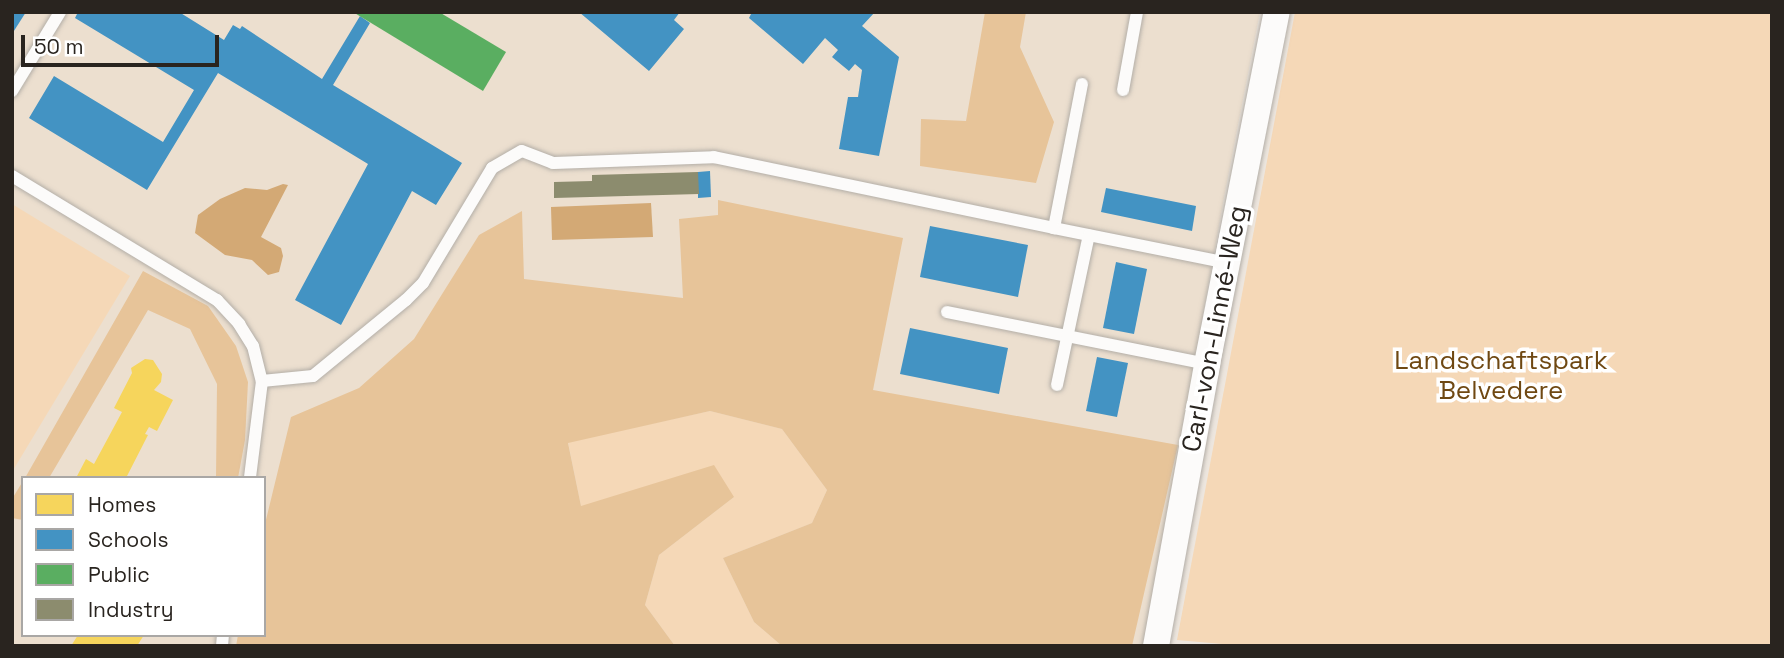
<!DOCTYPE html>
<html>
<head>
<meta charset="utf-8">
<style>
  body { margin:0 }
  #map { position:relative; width:1784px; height:658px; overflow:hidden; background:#eee7df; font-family:"Space Grotesk",sans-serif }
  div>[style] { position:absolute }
  .built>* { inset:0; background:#ecdfcf }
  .green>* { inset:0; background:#f5d8b7 }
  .forest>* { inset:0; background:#e7c499 }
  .water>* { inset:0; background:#d3a975 }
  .homes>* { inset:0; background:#f6d55c }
  .schools>* { inset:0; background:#4393c3 }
  .public>* { inset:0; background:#5aae61 }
  .industry>* { inset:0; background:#8c8c6e }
  .roads { filter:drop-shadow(0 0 2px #b3aea7) drop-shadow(0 0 2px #b3aea7) }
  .lane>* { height:12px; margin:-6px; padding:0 6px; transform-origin:6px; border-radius:6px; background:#fcfbfa }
  .street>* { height:26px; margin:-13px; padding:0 13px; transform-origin:13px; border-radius:13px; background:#fcfbfa }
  span { translate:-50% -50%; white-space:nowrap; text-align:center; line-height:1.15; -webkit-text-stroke:7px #fff; paint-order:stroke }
  .street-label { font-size:26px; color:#29241f }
  .park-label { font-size:26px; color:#6f4812 }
  .frame { position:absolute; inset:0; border:14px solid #29241f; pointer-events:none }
  .legend { position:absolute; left:21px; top:476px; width:245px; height:161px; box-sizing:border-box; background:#fff; border:2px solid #a9a7a5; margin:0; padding:9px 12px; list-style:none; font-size:21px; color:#29241f }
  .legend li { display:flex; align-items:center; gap:14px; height:35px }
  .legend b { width:35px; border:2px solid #a9a7a5 }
  .scale { position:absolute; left:21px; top:35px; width:198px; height:32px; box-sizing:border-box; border:4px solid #29241f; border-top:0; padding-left:9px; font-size:21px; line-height:24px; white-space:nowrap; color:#29241f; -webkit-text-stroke:5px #fff; paint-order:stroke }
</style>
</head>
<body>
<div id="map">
  <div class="built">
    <i style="clip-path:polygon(evenodd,12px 12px,1260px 12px,1225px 192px,1144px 646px,12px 646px,12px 12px,23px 478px,264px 478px,264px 635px,23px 635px,23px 478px)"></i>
  </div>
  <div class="green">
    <i style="clip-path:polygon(1295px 12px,1772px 12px,1772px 646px,1245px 646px,1177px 640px)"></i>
    <i style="clip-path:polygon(12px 204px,130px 276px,12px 472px)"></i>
    <i style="clip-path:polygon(710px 411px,782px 429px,827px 490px,812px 523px,723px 558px,754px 622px,782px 646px,675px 646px,645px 605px,659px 555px,734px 497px,581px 506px,568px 442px)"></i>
  </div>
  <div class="forest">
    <i style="clip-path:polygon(985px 12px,1026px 12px,1020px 47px,1054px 122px,1036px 183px,920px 166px,921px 119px,966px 121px)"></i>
    <i style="clip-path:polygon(718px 200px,903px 238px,873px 390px,1178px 445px,1132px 646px,782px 646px,754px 622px,723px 558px,812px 523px,827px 490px,782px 429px,710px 411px,568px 443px,581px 506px,714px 465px,734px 497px,659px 555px,645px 605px,675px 646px,236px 646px,238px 635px,264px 635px,264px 528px,291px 417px,359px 388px,414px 339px,479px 235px,522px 211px,524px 279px,683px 298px,679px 219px,718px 215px)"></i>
    <i style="clip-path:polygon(143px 271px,208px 306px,236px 346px,248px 382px,245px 440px,238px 478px,216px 478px,217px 384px,190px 329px,148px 310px,49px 478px,25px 478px)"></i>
    <i style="clip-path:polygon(23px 481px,23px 520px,12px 518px,12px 499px)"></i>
  </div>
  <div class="water">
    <i style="clip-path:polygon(283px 184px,288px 185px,261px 237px,281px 248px,283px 256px,279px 272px,268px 275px,252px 260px,225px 255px,195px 233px,198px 215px,220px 199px,245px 188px,267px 190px)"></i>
    <i style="clip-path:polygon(651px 203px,653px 237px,552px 240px,551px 207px)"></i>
  </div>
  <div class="homes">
    <i style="clip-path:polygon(145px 359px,153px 360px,162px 374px,161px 382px,154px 390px,173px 400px,157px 431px,149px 427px,145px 434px,148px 435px,126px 478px,76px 478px,86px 459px,94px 464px,122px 412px,114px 408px,132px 373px,131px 368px)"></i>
    <i style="clip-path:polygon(78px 635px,107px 637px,144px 635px,137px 646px,71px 646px)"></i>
  </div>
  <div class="schools">
    <i style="clip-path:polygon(12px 12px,26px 12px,12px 34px)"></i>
    <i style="clip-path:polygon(78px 12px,179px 12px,224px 40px,233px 25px,240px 29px,242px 26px,322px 79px,360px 16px,370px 23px,333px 85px,462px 163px,436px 205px,412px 191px,341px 325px,295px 300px,368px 164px,218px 73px,147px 190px,29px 118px,54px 76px,163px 142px,194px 90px,75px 18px)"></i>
    <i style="clip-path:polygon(579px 12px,680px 12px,674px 20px,684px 29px,649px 71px)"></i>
    <i style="clip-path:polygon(752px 12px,875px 12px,862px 26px,899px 57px,879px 156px,839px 149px,848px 97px,858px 97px,862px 70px,855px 64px,849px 71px,832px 57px,838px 50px,825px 38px,803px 64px,749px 18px)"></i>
    <i style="clip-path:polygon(710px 171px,711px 197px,698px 198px,698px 172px)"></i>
    <i style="clip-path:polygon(1106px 188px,1196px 206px,1192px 231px,1101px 212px)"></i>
    <i style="clip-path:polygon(930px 226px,1028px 245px,1018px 297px,920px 277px)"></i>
    <i style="clip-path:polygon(1116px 262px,1147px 269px,1134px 334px,1103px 328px)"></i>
    <i style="clip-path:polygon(910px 328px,1008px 348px,999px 394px,900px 374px)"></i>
    <i style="clip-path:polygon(1097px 357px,1128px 363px,1117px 417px,1086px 411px)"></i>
  </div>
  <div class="public">
    <i style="clip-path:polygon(353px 12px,439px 12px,506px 52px,483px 91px)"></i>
  </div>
  <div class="industry">
    <i style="clip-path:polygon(698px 172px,699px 194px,554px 198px,554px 182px,592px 181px,592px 175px)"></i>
  </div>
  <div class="roads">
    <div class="lane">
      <i style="left:1082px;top:84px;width:147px;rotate:101deg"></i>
      <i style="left:1054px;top:228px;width:177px;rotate:11.4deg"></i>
      <i style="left:1123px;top:90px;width:79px;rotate:-79.8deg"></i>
      <i style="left:12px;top:91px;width:92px;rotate:-58.7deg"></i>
      <i style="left:12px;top:176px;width:240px;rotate:31.2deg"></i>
      <i style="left:217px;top:300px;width:33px;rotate:47deg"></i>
      <i style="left:239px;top:324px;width:26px;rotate:58deg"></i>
      <i style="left:253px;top:346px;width:36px;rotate:76deg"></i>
      <i style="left:262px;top:381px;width:98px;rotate:97.1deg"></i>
      <i style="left:947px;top:312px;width:265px;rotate:11.3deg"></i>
      <i style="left:262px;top:381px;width:51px;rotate:-5.6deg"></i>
      <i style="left:313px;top:376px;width:120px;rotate:-39.3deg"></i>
      <i style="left:406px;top:300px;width:24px;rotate:-45deg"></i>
      <i style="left:423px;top:283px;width:134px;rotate:-59deg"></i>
      <i style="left:492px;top:168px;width:34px;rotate:-30deg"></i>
      <i style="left:522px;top:151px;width:33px;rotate:21deg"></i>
      <i style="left:553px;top:163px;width:161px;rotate:-2.1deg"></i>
      <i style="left:714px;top:157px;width:347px;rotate:11.8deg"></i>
      <i style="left:1057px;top:385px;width:153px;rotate:-78deg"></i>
      <i style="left:222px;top:646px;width:11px;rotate:-85deg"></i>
    </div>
    <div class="street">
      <i style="left:1156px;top:646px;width:287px;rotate:-79.7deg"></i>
      <i style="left:1207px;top:364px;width:359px;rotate:-78.8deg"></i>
    </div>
  </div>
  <div class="street-label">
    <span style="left:1215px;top:329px;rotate:-79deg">Carl-von-Linné-Weg</span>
  </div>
  <div class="park-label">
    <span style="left:1501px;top:376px">Landschaftspark<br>Belvedere</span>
  </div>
  <div class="frame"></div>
  <ul class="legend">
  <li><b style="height:19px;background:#f6d55c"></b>Homes</li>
  <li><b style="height:19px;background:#4393c3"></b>Schools</li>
  <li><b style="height:19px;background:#5aae61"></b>Public</li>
  <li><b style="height:19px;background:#8c8c6e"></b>Industry</li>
  </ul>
  <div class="scale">50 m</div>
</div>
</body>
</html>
